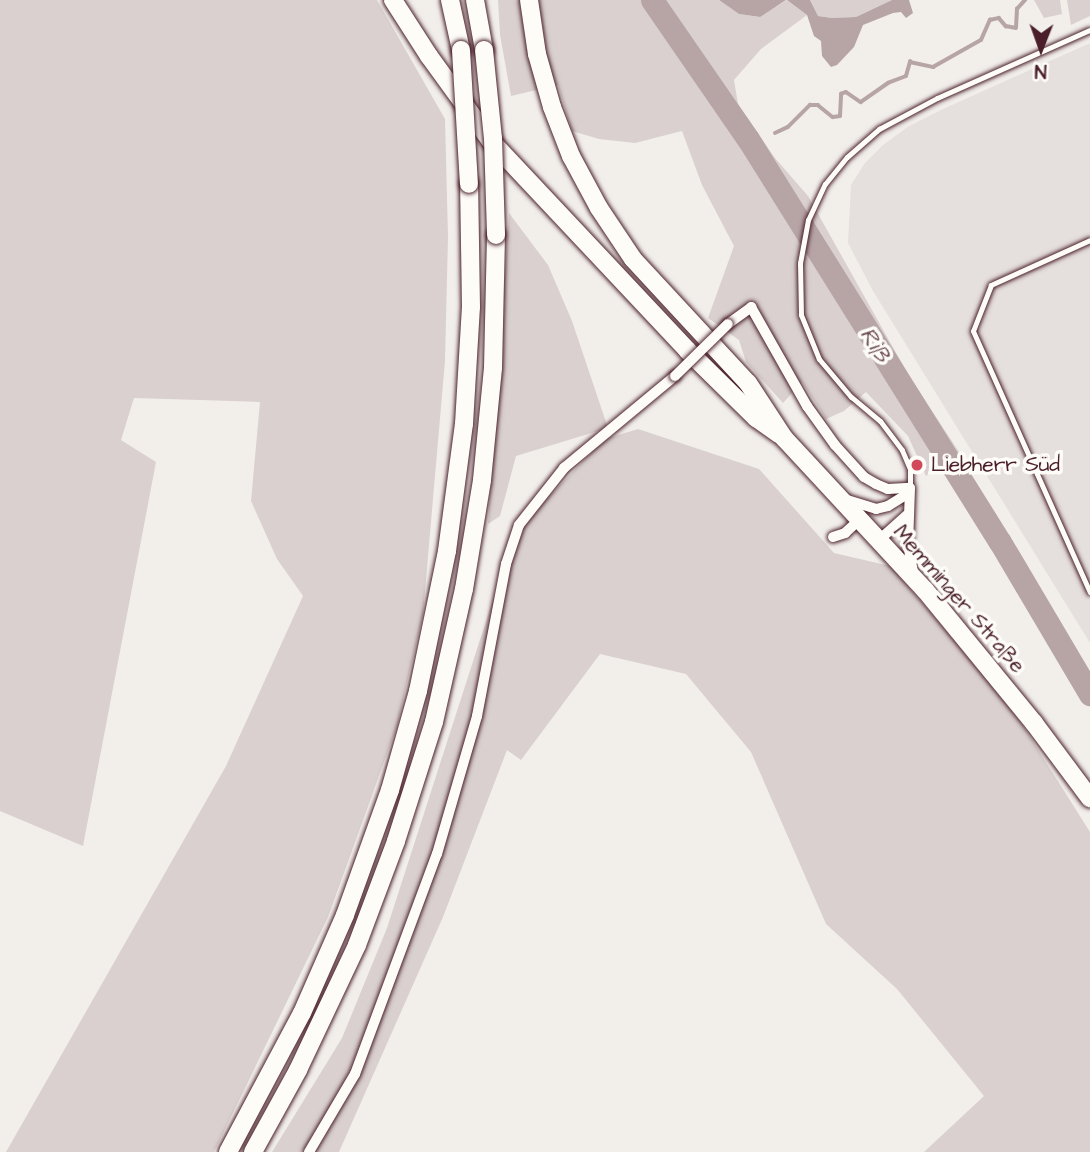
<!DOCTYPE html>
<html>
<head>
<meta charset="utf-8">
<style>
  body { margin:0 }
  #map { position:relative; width:1090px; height:1152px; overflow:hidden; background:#f2efeb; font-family:"Architects Daughter",sans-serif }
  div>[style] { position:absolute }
  .built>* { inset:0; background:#e5dfdd }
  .green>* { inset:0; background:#d9d0cf }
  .water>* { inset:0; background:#b7a5a6 }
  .stream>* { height:3.5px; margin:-1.75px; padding:0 1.75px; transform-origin:1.75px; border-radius:1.75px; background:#b7a5a6 }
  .river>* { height:23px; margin:-11.5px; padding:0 11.5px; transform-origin:11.5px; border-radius:11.5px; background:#b7a5a6 }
  .roads { filter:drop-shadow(0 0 2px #4a1f2b) drop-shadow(0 0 2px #4a1f2b) }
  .service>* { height:5px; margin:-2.5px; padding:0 2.5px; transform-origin:2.5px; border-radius:2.5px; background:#fdfcf7 }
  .minor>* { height:10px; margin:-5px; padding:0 5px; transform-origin:5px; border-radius:5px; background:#fdfcf7 }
  .primary>* { height:18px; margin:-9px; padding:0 9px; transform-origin:9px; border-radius:9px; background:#fdfcf7 }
  .trunk>* { height:18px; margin:-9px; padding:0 9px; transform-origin:9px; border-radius:9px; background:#fdfcf7 }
  .bridges { filter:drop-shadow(0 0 2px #4a1f2b) drop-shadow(0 0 2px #4a1f2b) }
  .minor-bridge>* { height:10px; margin:-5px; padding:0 5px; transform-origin:5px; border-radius:5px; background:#fdfcf7 }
  .trunk-bridge>* { height:18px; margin:-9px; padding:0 9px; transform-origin:9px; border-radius:9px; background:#fdfcf7 }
  .dots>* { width:19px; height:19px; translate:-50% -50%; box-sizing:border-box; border:4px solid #fdfcf7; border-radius:50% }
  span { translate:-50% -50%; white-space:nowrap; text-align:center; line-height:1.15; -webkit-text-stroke:7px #fdfcf7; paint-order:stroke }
  .poi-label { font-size:21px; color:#4a1f2b }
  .left { translate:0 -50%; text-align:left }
  .street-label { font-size:21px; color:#4a1f2b }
  .water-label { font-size:23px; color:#704e56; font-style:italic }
  .north { position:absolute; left:1006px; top:14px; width:70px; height:70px; -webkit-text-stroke:5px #fdfcf7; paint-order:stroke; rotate:181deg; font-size:19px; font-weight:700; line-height:28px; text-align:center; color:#4a1f2b }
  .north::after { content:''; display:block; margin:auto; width:24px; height:32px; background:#4a1f2b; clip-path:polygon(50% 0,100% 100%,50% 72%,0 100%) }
</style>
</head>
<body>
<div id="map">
  <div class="built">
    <i style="clip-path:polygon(1090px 43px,1090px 643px,873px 291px,848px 243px,851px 185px,865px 163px,883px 145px,909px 126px,943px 109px)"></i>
  </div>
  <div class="green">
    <i style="clip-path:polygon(0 0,377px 0,445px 119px,448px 237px,445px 361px,423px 614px,397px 726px,328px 917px,214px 1152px,6px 1152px,226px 766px,303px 596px,277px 559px,251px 501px,260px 402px,134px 398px,121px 440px,156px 462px,83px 846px,0 811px)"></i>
    <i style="clip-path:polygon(498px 0,719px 0,739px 14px,759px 17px,787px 0,807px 15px,761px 49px,734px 80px,738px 104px,775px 158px,808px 196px,909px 376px,961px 455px,926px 476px,908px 436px,866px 392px,844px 411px,826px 419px,802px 382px,783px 403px,746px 362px,739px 340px,708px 318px,734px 246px,702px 185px,682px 131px,635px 143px,599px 139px,572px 131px,558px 85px,511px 96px,500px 35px)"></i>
    <i style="clip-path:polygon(810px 0,892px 0,856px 17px,832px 18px,818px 16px)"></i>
    <i style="clip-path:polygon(1034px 0,1060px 0,1062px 14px,1044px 18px)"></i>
    <i style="clip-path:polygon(1067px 0,1090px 0,1090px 16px,1071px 25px)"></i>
    <i style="clip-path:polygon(509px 213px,548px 265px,572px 321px,608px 428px,516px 456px,500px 516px,488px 524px)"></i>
    <i style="clip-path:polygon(638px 429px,759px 469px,834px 553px,890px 566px,1008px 702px,1090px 832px,1090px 1152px,924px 1152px,984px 1096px,897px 989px,826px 924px,751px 752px,686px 674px,600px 654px,521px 760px,507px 750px,443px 917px,339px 1152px,272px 1152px,342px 1038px,387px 928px,507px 556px,532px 514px,605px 439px)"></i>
  </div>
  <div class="water">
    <i style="clip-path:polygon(719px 0,786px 0,760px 17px,739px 14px)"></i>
    <i style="clip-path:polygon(787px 0,810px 0,818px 16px,832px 18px,856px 17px,892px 0,909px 0,913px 13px,906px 18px,901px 12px,893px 13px,863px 25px,854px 47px,837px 65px,831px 67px,822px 56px,821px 41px,814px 36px,807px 15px)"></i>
  </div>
  <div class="stream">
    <i style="left:775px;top:133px;width:14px;rotate:-25deg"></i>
    <i style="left:788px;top:127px;width:31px;rotate:-45deg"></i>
    <i style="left:810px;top:105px;width:8px"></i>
    <i style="left:818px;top:105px;width:19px;rotate:39deg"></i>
    <i style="left:833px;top:117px;width:7px;rotate:-8deg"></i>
    <i style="left:840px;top:116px;width:22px;rotate:-87deg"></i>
    <i style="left:841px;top:94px;width:5px;rotate:-22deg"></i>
    <i style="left:846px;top:92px;width:18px;rotate:34deg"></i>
    <i style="left:861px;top:102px;width:33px;rotate:-35deg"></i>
    <i style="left:888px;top:83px;width:19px;rotate:-21deg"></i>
    <i style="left:906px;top:76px;width:15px;rotate:-74deg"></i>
    <i style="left:910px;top:62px;width:24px;rotate:12deg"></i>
    <i style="left:933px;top:67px;width:55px;rotate:-29.4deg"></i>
    <i style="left:981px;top:40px;width:22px;rotate:-66deg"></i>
    <i style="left:990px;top:20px;width:9px;rotate:-13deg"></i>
    <i style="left:999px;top:18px;width:11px;rotate:49deg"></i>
    <i style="left:1006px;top:26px;width:10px;rotate:11deg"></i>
    <i style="left:1016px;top:28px;width:19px;rotate:-87deg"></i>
    <i style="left:1017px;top:9px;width:12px;rotate:-48deg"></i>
  </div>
  <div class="river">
    <i style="left:652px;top:0;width:169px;rotate:55.4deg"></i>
    <i style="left:748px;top:139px;width:475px;rotate:58deg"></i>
    <i style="left:1000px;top:542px;width:177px;rotate:59.4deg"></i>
  </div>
  <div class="roads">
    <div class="service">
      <i style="left:1090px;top:240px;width:109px;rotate:155.6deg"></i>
      <i style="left:991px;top:285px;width:49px;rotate:111.4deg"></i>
      <i style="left:973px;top:331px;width:286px;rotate:65.9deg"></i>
      <i style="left:910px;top:488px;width:19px;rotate:-90deg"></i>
      <i style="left:910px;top:469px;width:21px;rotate:-113deg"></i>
      <i style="left:902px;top:450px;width:36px;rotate:-127deg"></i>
      <i style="left:880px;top:421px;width:38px;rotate:-140deg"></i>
      <i style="left:851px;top:397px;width:50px;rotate:-130.1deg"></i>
      <i style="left:819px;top:359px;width:48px;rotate:-112.2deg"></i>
      <i style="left:801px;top:315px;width:52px;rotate:-91.1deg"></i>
      <i style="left:800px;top:263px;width:44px;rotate:-79.5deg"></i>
      <i style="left:808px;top:220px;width:40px;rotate:-65deg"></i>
      <i style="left:825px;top:184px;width:35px;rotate:-51deg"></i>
      <i style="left:847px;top:157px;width:43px;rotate:-41.2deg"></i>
      <i style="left:879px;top:129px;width:66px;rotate:-28.1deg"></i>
      <i style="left:937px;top:98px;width:167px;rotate:-24deg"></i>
    </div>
    <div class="minor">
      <i style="left:728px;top:324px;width:29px;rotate:-36deg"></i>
      <i style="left:751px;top:307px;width:114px;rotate:60.5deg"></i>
      <i style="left:807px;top:406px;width:48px;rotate:54.3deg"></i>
      <i style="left:835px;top:445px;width:43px;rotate:47.8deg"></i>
      <i style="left:864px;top:477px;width:14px;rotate:30deg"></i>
      <i style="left:876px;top:484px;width:13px;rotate:23deg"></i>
      <i style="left:888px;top:489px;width:22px;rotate:-3deg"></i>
      <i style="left:910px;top:488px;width:56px;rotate:92deg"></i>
      <i style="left:908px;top:544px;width:28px;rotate:80deg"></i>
      <i style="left:844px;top:499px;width:34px;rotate:17deg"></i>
      <i style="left:876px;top:509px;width:12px;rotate:-14deg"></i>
      <i style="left:888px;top:506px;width:25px;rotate:-32deg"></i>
      <i style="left:833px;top:537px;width:13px;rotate:-18deg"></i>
      <i style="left:845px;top:533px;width:19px;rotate:-43deg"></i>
      <i style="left:878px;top:541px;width:39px;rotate:-42deg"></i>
      <i style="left:309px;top:1152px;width:91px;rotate:-59.5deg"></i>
      <i style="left:355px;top:1074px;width:235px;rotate:-69.6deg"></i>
      <i style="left:437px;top:854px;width:144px;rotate:-73.8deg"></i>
      <i style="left:477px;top:716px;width:155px;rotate:-79.2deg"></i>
      <i style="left:506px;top:564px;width:41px;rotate:-71.6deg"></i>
      <i style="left:519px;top:525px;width:73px;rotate:-51.7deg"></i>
      <i style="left:564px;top:468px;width:144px;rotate:-39.7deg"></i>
    </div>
    <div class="primary">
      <i style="left:393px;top:0;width:67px;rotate:57.3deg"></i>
      <i style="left:429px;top:56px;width:104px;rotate:54deg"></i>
      <i style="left:490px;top:140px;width:288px;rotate:46.8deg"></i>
      <i style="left:687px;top:350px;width:97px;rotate:44.6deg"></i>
      <i style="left:756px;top:418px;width:28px;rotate:35deg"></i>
      <i style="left:529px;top:0;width:55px;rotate:81.6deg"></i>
      <i style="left:537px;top:54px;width:55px;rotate:74.2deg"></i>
      <i style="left:552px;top:107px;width:53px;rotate:68.8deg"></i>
      <i style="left:571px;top:156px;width:59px;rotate:61.7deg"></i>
      <i style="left:599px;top:208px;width:61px;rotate:56.3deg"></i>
      <i style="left:633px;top:259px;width:169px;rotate:47.2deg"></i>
      <i style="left:748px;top:383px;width:66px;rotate:56.8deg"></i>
      <i style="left:784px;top:438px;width:207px;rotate:47.2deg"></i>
      <i style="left:925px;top:590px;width:172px;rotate:50.7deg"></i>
      <i style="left:1034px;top:723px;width:94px;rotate:53.3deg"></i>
    </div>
    <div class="trunk">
      <i style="left:450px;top:0;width:51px;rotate:77.6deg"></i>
      <i style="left:475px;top:0;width:51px;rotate:79.8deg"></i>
      <i style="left:228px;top:1152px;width:157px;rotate:-62deg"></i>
      <i style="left:302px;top:1013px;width:107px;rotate:-66.3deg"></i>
      <i style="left:345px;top:915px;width:133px;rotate:-70.2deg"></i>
      <i style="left:390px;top:790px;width:103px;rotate:-74.2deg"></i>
      <i style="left:418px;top:691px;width:143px;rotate:-78.3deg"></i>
      <i style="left:447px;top:551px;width:128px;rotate:-82.4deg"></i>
      <i style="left:464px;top:424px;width:117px;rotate:-86.6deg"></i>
      <i style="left:471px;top:307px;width:123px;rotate:-90.9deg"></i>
      <i style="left:253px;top:1152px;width:94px;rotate:-61.2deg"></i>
      <i style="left:298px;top:1070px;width:138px;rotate:-64.7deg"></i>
      <i style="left:357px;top:945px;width:111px;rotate:-69.4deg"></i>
      <i style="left:396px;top:841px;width:125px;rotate:-72.3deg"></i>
      <i style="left:434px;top:722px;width:136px;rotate:-77.3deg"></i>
      <i style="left:464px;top:589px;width:110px;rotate:-80.6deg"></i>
      <i style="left:482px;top:480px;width:113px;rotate:-84.4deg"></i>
      <i style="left:493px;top:368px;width:133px;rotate:-88.7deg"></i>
    </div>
  </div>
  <div class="bridges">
    <div class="minor-bridge">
      <i style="left:675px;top:376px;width:74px;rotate:-44.5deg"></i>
    </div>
    <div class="trunk-bridge">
      <i style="left:461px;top:50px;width:134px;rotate:86.6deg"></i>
      <i style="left:484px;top:50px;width:88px;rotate:84.2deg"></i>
      <i style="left:493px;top:138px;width:97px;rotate:88.2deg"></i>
    </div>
  </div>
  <div class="dots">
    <i style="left:917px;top:465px;background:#d1495b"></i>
  </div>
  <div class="poi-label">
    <span class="left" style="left:931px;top:465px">Liebherr Süd</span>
  </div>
  <div class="street-label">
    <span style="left:959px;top:599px;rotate:49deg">Memminger Straße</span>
  </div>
  <div class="water-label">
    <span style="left:875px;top:345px;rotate:58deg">Riß</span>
  </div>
  <div class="north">N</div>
</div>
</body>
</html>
